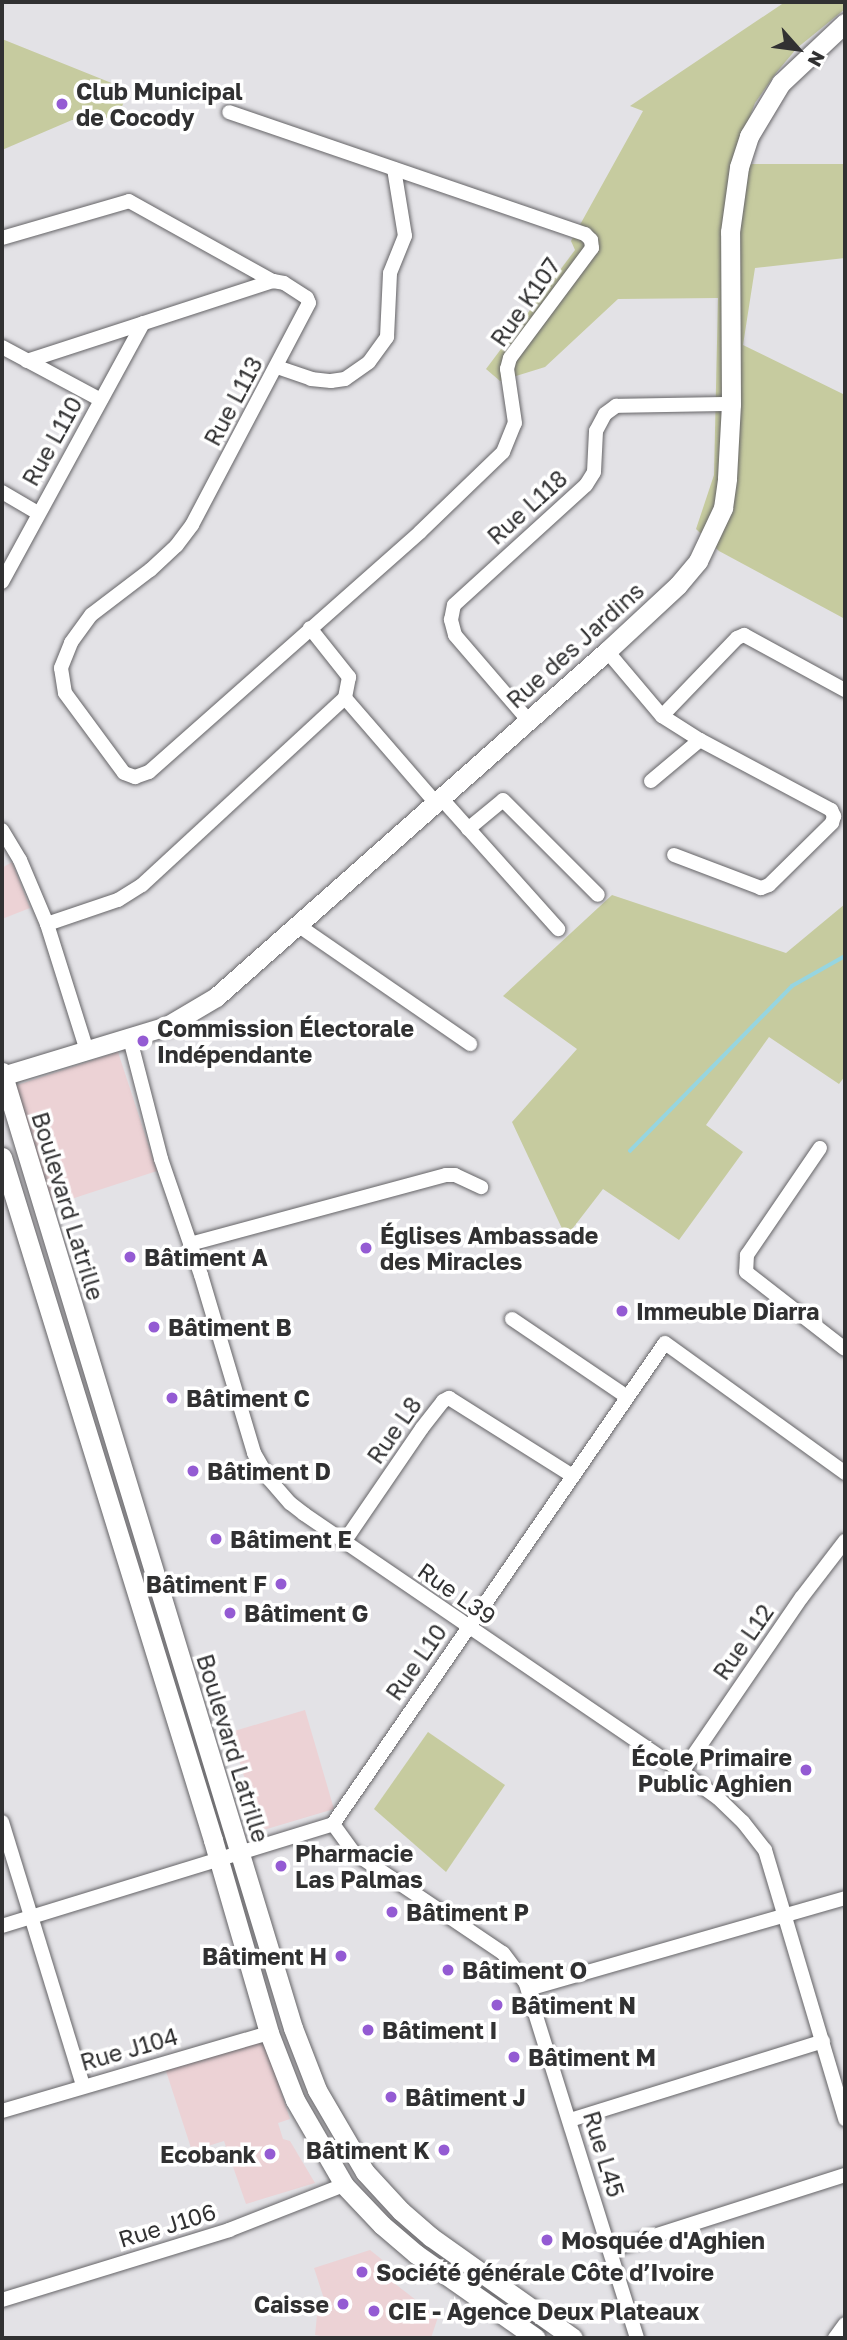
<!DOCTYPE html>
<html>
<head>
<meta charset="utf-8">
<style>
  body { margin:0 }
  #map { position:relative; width:847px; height:2340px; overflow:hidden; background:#e3e2e6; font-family:"Golos Text",sans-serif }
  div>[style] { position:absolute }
  .commercial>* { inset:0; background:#ecd2d5 }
  .green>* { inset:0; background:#c6cb9f }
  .stream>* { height:3.5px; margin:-1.75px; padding:0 1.75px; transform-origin:1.75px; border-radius:1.75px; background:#96d5e0 }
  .roads { filter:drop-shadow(0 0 2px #656467) drop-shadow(0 0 2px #656467) }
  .minor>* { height:14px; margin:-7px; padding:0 7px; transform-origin:7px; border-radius:7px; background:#fff }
  .secondary>* { height:19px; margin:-9.5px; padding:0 9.5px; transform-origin:9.5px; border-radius:9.5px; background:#fff }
  .dots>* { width:19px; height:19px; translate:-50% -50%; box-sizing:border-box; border:4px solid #fff; border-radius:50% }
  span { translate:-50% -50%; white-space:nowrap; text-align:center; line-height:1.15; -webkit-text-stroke:7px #fff; paint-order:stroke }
  .poi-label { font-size:23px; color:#313132; font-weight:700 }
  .left { translate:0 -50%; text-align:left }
  .right { translate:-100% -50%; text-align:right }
  .street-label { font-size:23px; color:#313132 }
  .frame { position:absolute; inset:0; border:4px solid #313132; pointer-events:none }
  .north { position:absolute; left:763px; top:14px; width:70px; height:70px; -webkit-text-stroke:5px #fff; paint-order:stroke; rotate:118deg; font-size:19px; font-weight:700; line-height:28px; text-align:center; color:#313132 }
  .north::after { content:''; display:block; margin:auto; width:24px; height:32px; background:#313132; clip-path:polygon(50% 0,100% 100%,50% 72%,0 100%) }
</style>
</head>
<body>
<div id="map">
  <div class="commercial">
    <i style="clip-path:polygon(12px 862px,30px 908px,2px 919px,2px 868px)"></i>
    <i style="clip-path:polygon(118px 1052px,157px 1171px,53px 1205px,14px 1086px)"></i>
    <i style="clip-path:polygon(305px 1710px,334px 1809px,260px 1831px,231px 1732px)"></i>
    <i style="clip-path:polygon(264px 2039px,290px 2119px,278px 2123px,283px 2139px,290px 2141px,315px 2183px,246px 2204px,224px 2141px,192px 2151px,166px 2071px)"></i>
    <i style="clip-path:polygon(370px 2250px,400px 2274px,394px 2283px,438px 2317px,431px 2338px,332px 2338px,315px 2335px,318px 2305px,325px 2302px,314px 2268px)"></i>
  </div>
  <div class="green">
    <i style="clip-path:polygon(785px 2px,845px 2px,845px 9px,797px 48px,776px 73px,755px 103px,732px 164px,845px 164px,845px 258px,755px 268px,743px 345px,845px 395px,845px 619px,719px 551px,696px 529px,714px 475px,718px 298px,618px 299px,545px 367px,500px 381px,486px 369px,575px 250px,571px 241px,643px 111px,630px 106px)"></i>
    <i style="clip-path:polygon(2px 39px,129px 90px,117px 118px,72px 120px,2px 150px)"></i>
    <i style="clip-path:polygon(612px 895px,786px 953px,845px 904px,845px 1076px,839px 1084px,769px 1037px,706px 1125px,743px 1152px,679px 1240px,603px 1189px,566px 1237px,512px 1122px,577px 1049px,503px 996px)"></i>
    <i style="clip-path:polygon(428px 1732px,505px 1785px,446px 1872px,374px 1809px)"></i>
  </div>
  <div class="stream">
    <i style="left:630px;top:1151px;width:231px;rotate:-45.5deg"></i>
    <i style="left:792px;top:986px;width:61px;rotate:-29.5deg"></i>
  </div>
  <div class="roads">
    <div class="minor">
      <i style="left:2px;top:238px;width:132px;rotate:-16.2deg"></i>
      <i style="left:129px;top:201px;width:165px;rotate:29.1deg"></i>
      <i style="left:273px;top:281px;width:11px;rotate:10deg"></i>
      <i style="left:284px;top:283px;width:27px;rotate:33deg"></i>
      <i style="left:307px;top:298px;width:5px;rotate:68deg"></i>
      <i style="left:309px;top:303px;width:251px;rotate:117.8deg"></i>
      <i style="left:192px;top:525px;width:26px;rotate:127deg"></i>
      <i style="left:176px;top:546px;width:35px;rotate:137deg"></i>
      <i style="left:150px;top:570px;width:74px;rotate:142.7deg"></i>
      <i style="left:91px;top:615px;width:34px;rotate:126deg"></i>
      <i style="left:71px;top:643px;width:27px;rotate:112deg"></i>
      <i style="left:61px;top:668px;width:25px;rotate:81deg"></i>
      <i style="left:65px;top:693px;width:99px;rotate:53.6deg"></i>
      <i style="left:124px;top:773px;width:12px;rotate:20deg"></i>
      <i style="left:135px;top:777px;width:15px;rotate:-20deg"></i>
      <i style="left:149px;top:772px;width:362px;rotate:-41.5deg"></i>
      <i style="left:420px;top:532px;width:115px;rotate:-43.9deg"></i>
      <i style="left:503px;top:452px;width:31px;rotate:-68deg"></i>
      <i style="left:515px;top:423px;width:55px;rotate:-98.4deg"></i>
      <i style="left:507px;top:369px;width:11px;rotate:-75deg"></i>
      <i style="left:510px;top:358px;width:137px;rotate:-53.3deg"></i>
      <i style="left:592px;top:248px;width:8px;rotate:-97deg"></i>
      <i style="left:591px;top:240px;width:8px;rotate:-135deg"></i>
      <i style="left:585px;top:234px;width:376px;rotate:-161.1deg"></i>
      <i style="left:2px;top:347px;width:112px;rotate:28.2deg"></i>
      <i style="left:27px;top:361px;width:259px;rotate:-18deg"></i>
      <i style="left:277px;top:367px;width:36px;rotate:19deg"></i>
      <i style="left:311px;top:379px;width:20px;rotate:6deg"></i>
      <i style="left:331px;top:381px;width:14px;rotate:-8deg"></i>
      <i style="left:345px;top:379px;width:29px;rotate:-35deg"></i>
      <i style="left:369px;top:362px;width:31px;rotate:-54deg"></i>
      <i style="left:387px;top:337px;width:64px;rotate:-87.3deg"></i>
      <i style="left:390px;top:273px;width:40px;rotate:-68deg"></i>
      <i style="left:405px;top:236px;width:68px;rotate:-99.3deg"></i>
      <i style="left:2px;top:492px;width:42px;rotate:30.3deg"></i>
      <i style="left:2px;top:582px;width:295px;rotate:-61.4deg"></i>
      <i style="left:310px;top:628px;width:63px;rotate:51.5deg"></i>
      <i style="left:349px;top:677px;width:21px;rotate:101deg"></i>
      <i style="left:345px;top:698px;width:139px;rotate:49.1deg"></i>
      <i style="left:607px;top:651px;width:85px;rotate:49.8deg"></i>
      <i style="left:662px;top:716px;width:45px;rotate:32.3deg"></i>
      <i style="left:700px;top:740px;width:149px;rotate:28.1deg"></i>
      <i style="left:831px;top:810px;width:7px;rotate:63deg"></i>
      <i style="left:834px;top:816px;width:7px;rotate:106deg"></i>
      <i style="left:832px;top:823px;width:88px;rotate:135.5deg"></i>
      <i style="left:769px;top:885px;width:9px;rotate:159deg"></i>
      <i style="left:761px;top:888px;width:93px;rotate:-159.2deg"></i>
      <i style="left:662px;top:716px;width:108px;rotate:-46.1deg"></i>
      <i style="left:737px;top:638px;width:8px;rotate:-23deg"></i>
      <i style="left:744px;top:635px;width:115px;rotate:28.6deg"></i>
      <i style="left:528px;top:720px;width:112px;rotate:-130.7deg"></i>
      <i style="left:455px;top:635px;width:16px;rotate:-105deg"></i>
      <i style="left:451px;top:620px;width:15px;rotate:-79deg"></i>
      <i style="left:454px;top:605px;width:178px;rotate:-42.3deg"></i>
      <i style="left:586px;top:485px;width:15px;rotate:-58deg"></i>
      <i style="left:594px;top:472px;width:41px;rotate:-87.2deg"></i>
      <i style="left:596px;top:431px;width:19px;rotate:-62deg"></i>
      <i style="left:605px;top:414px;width:14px;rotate:-36deg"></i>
      <i style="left:616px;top:406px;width:115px;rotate:-1deg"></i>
      <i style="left:651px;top:781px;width:64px;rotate:-39.9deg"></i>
      <i style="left:441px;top:798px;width:176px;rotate:48.2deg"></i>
      <i style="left:468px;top:829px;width:45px;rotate:-39.6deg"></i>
      <i style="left:503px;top:800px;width:134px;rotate:45deg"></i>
      <i style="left:2px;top:830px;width:35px;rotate:59deg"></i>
      <i style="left:20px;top:860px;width:69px;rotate:67.1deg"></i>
      <i style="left:47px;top:924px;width:133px;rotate:72.5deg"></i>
      <i style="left:47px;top:924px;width:75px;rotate:-18.7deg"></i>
      <i style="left:118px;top:900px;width:28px;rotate:-32deg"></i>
      <i style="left:142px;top:885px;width:276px;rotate:-42.7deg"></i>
      <i style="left:299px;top:926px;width:208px;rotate:34.6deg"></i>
      <i style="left:130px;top:1039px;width:124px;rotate:75.5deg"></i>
      <i style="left:161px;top:1159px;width:123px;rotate:71deg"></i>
      <i style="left:201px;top:1275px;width:186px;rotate:73.4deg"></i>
      <i style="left:254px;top:1453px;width:30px;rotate:60deg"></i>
      <i style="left:269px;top:1479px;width:32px;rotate:49deg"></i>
      <i style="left:290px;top:1503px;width:18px;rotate:38deg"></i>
      <i style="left:304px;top:1514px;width:458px;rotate:34.3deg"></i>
      <i style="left:682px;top:1772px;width:44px;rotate:35.8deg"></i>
      <i style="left:718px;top:1798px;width:35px;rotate:44deg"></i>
      <i style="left:743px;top:1822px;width:36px;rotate:52deg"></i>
      <i style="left:765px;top:1850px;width:281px;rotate:73.4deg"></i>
      <i style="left:820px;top:1148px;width:130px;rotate:124.3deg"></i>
      <i style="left:747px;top:1255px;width:17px;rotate:93deg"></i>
      <i style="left:746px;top:1272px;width:125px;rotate:37.9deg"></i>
      <i style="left:190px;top:1244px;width:265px;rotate:-15.1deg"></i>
      <i style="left:446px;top:1175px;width:9px"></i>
      <i style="left:455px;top:1175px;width:29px;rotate:25deg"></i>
      <i style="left:512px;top:1319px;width:139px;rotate:34.1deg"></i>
      <i style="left:344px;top:1542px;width:138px;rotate:-55.6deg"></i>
      <i style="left:422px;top:1428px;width:34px;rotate:-52deg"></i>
      <i style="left:443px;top:1401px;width:7px;rotate:-27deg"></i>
      <i style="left:449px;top:1398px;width:146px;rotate:32.2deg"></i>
      <i style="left:682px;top:1772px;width:212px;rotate:-55.6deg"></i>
      <i style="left:802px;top:1597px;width:71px;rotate:-52.5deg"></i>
      <i style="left:2px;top:1822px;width:276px;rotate:72.9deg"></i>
      <i style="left:333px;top:1824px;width:34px;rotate:54deg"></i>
      <i style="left:353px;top:1852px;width:181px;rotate:34deg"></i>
      <i style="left:503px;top:1953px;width:39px;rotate:53deg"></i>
      <i style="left:526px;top:1984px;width:371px;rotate:72.6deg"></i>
      <i style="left:2px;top:1926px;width:346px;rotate:-17.1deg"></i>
      <i style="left:333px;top:1824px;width:584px;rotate:-55.39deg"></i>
      <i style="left:665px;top:1343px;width:222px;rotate:35.8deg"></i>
      <i style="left:528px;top:1989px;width:330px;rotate:-16deg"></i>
      <i style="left:2px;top:2111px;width:278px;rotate:-16.3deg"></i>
      <i style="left:570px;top:2120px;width:265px;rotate:-17.3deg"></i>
      <i style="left:610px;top:2250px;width:247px;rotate:-17.7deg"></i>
      <i style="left:2px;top:2300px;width:238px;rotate:-17.1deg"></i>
      <i style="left:229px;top:2230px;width:123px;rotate:-21.4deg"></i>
      <i style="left:835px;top:2338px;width:17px;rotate:-54deg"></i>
    </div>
    <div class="secondary">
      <i style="left:2px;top:1072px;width:999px;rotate:73.07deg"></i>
      <i style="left:293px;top:2028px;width:66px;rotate:68.8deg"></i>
      <i style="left:317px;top:2090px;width:95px;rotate:59.7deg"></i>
      <i style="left:365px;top:2172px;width:53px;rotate:47.3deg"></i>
      <i style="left:401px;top:2211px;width:40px;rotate:41deg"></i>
      <i style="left:431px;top:2237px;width:174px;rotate:35.4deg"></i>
      <i style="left:2px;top:1076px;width:172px;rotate:-16.9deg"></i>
      <i style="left:167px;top:1026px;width:57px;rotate:-30.6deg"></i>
      <i style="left:216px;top:997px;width:522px;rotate:-41.51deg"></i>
      <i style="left:607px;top:651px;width:97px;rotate:-42.9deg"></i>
      <i style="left:678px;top:585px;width:31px;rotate:-50deg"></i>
      <i style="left:698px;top:561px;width:59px;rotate:-64.7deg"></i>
      <i style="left:723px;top:508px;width:30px;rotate:-82deg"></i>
      <i style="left:727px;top:478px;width:74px;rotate:-86.9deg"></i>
      <i style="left:731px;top:404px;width:172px;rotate:-90.3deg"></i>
      <i style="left:730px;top:232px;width:66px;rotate:-82.1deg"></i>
      <i style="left:739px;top:167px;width:33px;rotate:-72deg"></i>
      <i style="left:749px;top:136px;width:62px;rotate:-58.9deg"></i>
      <i style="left:781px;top:83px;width:88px;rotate:-43.2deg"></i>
      <i style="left:2px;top:1157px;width:715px;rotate:72.83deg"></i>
      <i style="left:213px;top:1840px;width:201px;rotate:73.8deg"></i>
      <i style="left:269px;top:2033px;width:72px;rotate:68.8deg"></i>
      <i style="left:295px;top:2100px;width:98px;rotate:60deg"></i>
      <i style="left:344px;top:2185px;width:55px;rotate:46.5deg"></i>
      <i style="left:382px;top:2225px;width:45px;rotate:40.5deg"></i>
      <i style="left:416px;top:2254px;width:146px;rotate:35deg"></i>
    </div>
  </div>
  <div class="dots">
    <i style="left:62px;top:104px;background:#945bd3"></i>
    <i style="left:143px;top:1041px;background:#945bd3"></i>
    <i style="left:366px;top:1248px;background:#945bd3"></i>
    <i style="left:130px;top:1257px;background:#945bd3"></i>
    <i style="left:622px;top:1311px;background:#945bd3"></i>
    <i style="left:154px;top:1327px;background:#945bd3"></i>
    <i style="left:172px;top:1398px;background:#945bd3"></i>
    <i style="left:193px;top:1471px;background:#945bd3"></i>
    <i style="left:216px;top:1539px;background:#945bd3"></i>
    <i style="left:281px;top:1584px;background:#945bd3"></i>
    <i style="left:230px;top:1613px;background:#945bd3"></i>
    <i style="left:806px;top:1770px;background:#945bd3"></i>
    <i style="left:281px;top:1866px;background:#945bd3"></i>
    <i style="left:392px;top:1912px;background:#945bd3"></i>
    <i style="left:341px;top:1956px;background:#945bd3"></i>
    <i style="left:448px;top:1970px;background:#945bd3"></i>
    <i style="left:497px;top:2005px;background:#945bd3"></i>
    <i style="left:368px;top:2030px;background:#945bd3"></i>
    <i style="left:514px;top:2057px;background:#945bd3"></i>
    <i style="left:391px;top:2097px;background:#945bd3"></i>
    <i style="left:444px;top:2150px;background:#945bd3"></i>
    <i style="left:270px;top:2154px;background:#945bd3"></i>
    <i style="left:547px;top:2240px;background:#945bd3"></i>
    <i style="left:362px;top:2272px;background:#945bd3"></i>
    <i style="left:343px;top:2304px;background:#945bd3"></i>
    <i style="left:374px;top:2311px;background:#945bd3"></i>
  </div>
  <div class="poi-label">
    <span class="left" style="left:76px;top:104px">Club Municipal<br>de Cocody</span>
    <span class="left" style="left:157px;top:1041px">Commission Électorale<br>Indépendante</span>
    <span class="left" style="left:380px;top:1248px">Églises Ambassade<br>des Miracles</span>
    <span class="left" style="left:144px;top:1257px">Bâtiment A</span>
    <span class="left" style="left:636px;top:1311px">Immeuble Diarra</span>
    <span class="left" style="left:168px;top:1327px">Bâtiment B</span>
    <span class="left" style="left:186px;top:1398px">Bâtiment C</span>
    <span class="left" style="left:207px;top:1471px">Bâtiment D</span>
    <span class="left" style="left:230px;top:1539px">Bâtiment E</span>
    <span class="right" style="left:267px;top:1584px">Bâtiment F</span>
    <span class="left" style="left:244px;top:1613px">Bâtiment G</span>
    <span class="right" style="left:792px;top:1770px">École Primaire<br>Public Aghien</span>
    <span class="left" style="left:295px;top:1866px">Pharmacie<br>Las Palmas</span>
    <span class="left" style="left:406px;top:1912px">Bâtiment P</span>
    <span class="right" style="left:327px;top:1956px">Bâtiment H</span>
    <span class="left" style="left:462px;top:1970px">Bâtiment O</span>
    <span class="left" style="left:511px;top:2005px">Bâtiment N</span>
    <span class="left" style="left:382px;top:2030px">Bâtiment I</span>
    <span class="left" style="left:528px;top:2057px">Bâtiment M</span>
    <span class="left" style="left:405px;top:2097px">Bâtiment J</span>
    <span class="right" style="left:430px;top:2150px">Bâtiment K</span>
    <span class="right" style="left:256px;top:2154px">Ecobank</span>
    <span class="left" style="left:561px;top:2240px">Mosquée d'Aghien</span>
    <span class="left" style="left:376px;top:2272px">Société générale Côte d’Ivoire</span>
    <span class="right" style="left:329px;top:2304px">Caisse</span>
    <span class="left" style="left:388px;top:2311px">CIE - Agence Deux Plateaux</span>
  </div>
  <div class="street-label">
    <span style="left:525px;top:302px;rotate:-55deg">Rue K107</span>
    <span style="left:233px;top:401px;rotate:-62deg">Rue L113</span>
    <span style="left:52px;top:441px;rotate:-61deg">Rue L110</span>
    <span style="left:527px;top:507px;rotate:-42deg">Rue L118</span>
    <span style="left:575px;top:645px;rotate:-42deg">Rue des Jardins</span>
    <span style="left:68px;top:1206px;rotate:73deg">Boulevard Latrille</span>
    <span style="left:394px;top:1430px;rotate:-55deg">Rue L8</span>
    <span style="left:457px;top:1593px;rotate:35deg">Rue L39</span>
    <span style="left:743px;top:1642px;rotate:-55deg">Rue L12</span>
    <span style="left:416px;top:1662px;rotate:-55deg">Rue L10</span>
    <span style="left:233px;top:1748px;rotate:73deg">Boulevard Latrille</span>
    <span style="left:129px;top:2049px;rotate:-16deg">Rue J104</span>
    <span style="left:604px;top:2154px;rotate:73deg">Rue L45</span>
    <span style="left:167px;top:2225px;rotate:-17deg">Rue J106</span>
  </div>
  <div class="frame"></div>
  <div class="north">N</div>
</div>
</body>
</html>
